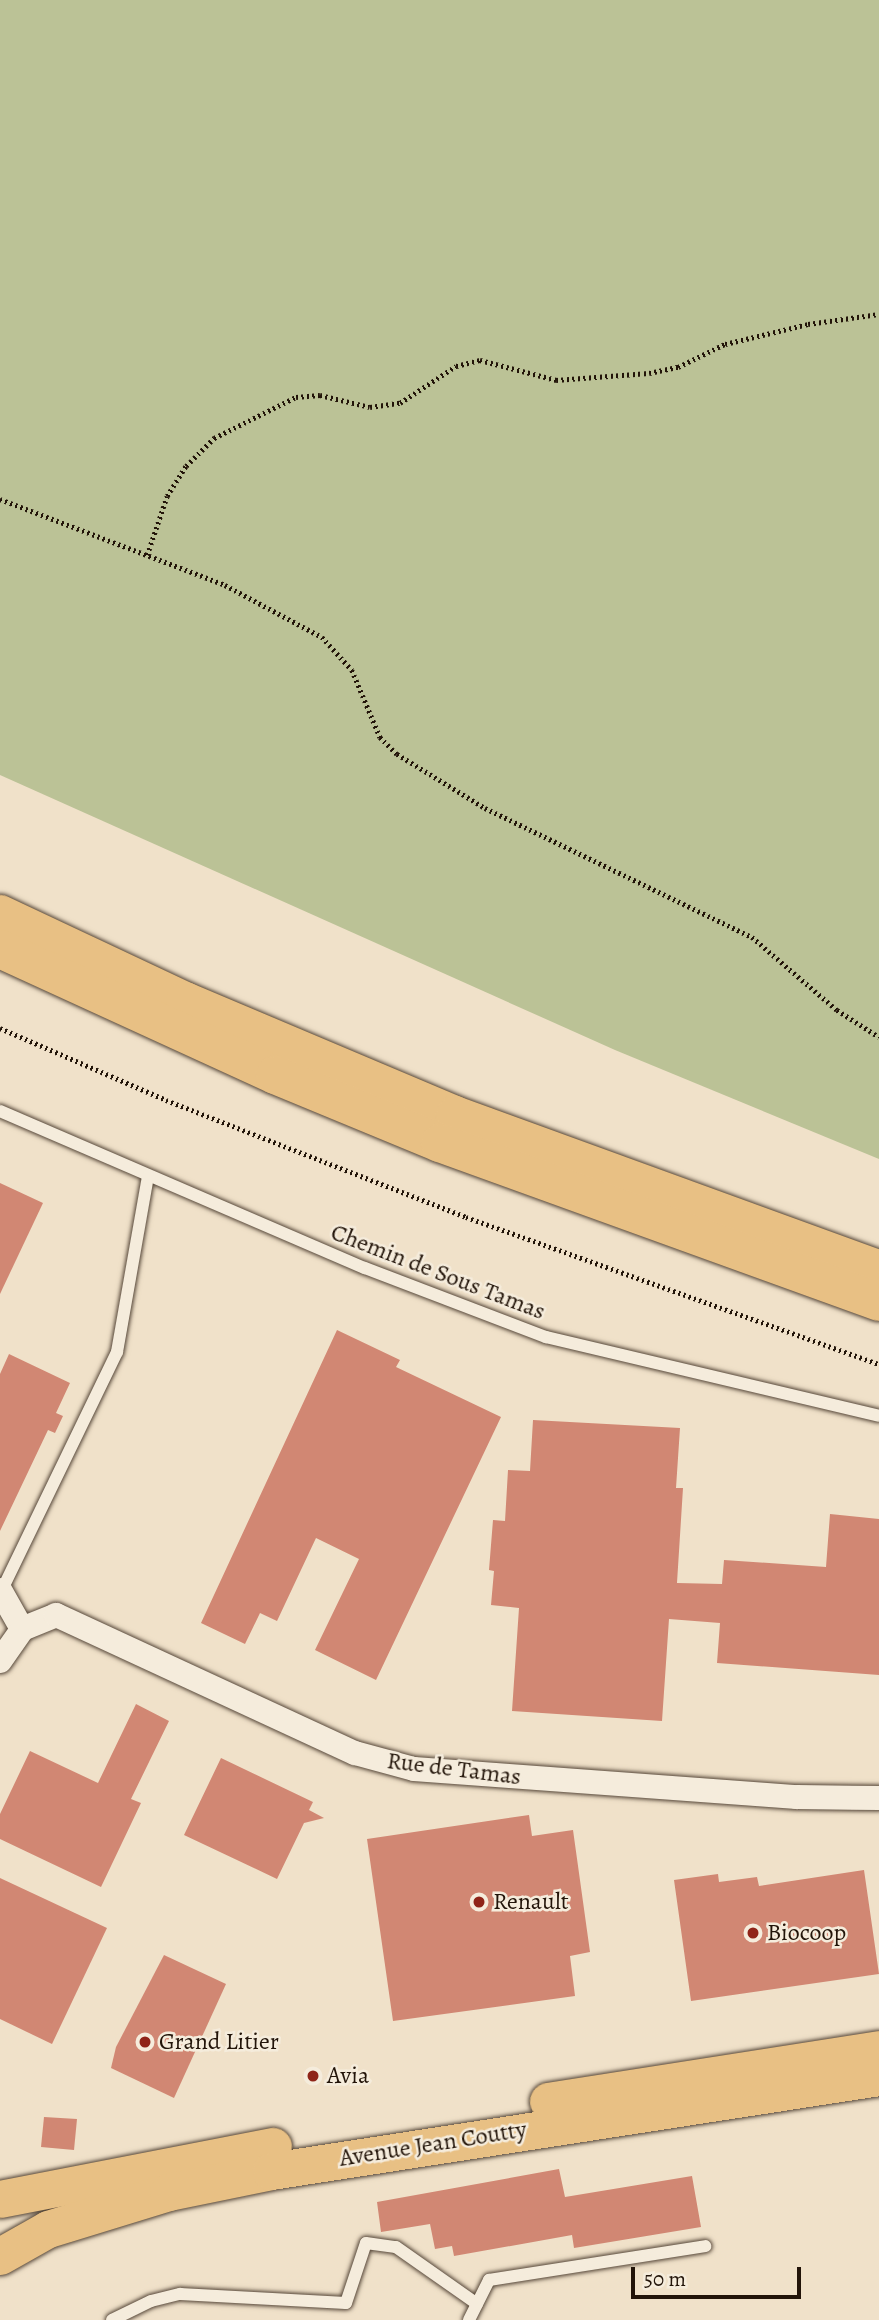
<!DOCTYPE html>
<html>
<head>
<meta charset="utf-8">
<style>
  body { margin:0 }
  #map { position:relative; width:879px; height:2320px; overflow:hidden; background:#f0e1c9; font-family:Alegreya,serif }
  div>[style] { position:absolute }
  .green>* { inset:0; background:#bbc296 }
  .building>* { inset:0; background:#d18773 }
  .path>* { height:4.5px; margin-top:-2.25px; transform-origin:0; background:repeating-linear-gradient(90deg,#221409 0 2px,transparent 0 5.5px) }
  .roads { filter:drop-shadow(0 0 2px #564739) drop-shadow(0 0 2px #564739) }
  .lane>* { height:12px; margin:-6px; padding:0 6px; transform-origin:6px; border-radius:6px; background:#f5ecdc }
  .street>* { height:24px; margin:-12px; padding:0 12px; transform-origin:12px; border-radius:12px; background:#f5ecdc }
  .primary>* { height:37px; margin:-18.5px; padding:0 18.5px; transform-origin:18.5px; border-radius:18.5px; background:#e8c084 }
  .highway>* { height:38px; margin:-19px; padding:0 19px; transform-origin:19px; border-radius:19px; background:#e8c084 }
  .dots>* { width:19px; height:19px; translate:-50% -50%; box-sizing:border-box; border:4px solid #f5ecdc; border-radius:50% }
  span { translate:-50% -50%; white-space:nowrap; text-align:center; line-height:1.15; -webkit-text-stroke:5px #f5ecdc; paint-order:stroke }
  .street-label { font-size:24px; color:#221409 }
  .poi-label { font-size:24px; color:#221409 }
  .left { translate:0 -50%; text-align:left }
  .scale { position:absolute; left:631px; top:2267px; width:170px; height:32px; box-sizing:border-box; border:4px solid #221409; border-top:0; padding-left:9px; font-size:21px; line-height:24px; white-space:nowrap; color:#221409; -webkit-text-stroke:5px #f5ecdc; paint-order:stroke }
</style>
</head>
<body>
<div id="map">
  <div class="green">
    <i style="clip-path:polygon(0 0,879px 0,879px 1159px,615px 1050px,0 775px)"></i>
  </div>
  <div class="building">
    <i style="clip-path:polygon(0 1183px,43px 1203px,0 1294px)"></i>
    <i style="clip-path:polygon(337px 1330px,400px 1360px,396px 1367px,501px 1417px,376px 1680px,315px 1650px,359px 1559px,316px 1538px,277px 1621px,260px 1613px,245px 1644px,201px 1623px)"></i>
    <i style="clip-path:polygon(9px 1354px,70px 1383px,56px 1413px,63px 1416px,55px 1433px,48px 1430px,0 1531px,0 1374px)"></i>
    <i style="clip-path:polygon(533px 1420px,680px 1428px,676px 1488px,683px 1488px,677px 1583px,722px 1584px,724px 1560px,826px 1567px,830px 1514px,879px 1519px,879px 1675px,717px 1663px,720px 1623px,669px 1619px,662px 1721px,512px 1711px,519px 1608px,491px 1605px,494px 1571px,489px 1570px,493px 1520px,505px 1521px,508px 1470px,530px 1471px)"></i>
    <i style="clip-path:polygon(136px 1704px,169px 1721px,131px 1799px,141px 1803px,101px 1887px,0 1839px,0 1814px,30px 1751px,98px 1783px)"></i>
    <i style="clip-path:polygon(221px 1758px,313px 1802px,309px 1810px,324px 1818px,304px 1823px,277px 1879px,184px 1835px)"></i>
    <i style="clip-path:polygon(529px 1815px,532px 1836px,573px 1830px,590px 1952px,570px 1956px,575px 1996px,393px 2021px,367px 1839px)"></i>
    <i style="clip-path:polygon(864px 1870px,879px 1974px,691px 2001px,674px 1880px,718px 1874px,719px 1882px,757px 1877px,759px 1886px)"></i>
    <i style="clip-path:polygon(0 1878px,107px 1928px,52px 2044px,0 2019px)"></i>
    <i style="clip-path:polygon(164px 1955px,226px 1984px,174px 2098px,111px 2068px,116px 2047px)"></i>
    <i style="clip-path:polygon(44px 2117px,77px 2119px,74px 2150px,41px 2147px)"></i>
    <i style="clip-path:polygon(559px 2169px,565px 2197px,692px 2176px,701px 2227px,574px 2248px,572px 2235px,454px 2256px,452px 2246px,435px 2249px,430px 2224px,381px 2232px,377px 2202px)"></i>
  </div>
  <div class="path">
    <i style="left:0;top:499px;width:241px;rotate:20.9deg"></i>
    <i style="left:225px;top:585px;width:110px;rotate:28.2deg"></i>
    <i style="left:322px;top:637px;width:45px;rotate:47.7deg"></i>
    <i style="left:352px;top:670px;width:73px;rotate:67.3deg"></i>
    <i style="left:380px;top:737px;width:24px;rotate:45deg"></i>
    <i style="left:397px;top:754px;width:103px;rotate:31.5deg"></i>
    <i style="left:485px;top:808px;width:297px;rotate:25.8deg"></i>
    <i style="left:752px;top:937px;width:112px;rotate:40.7deg"></i>
    <i style="left:837px;top:1010px;width:50px;rotate:32.7deg"></i>
    <i style="left:147px;top:555px;width:62px;rotate:-71.3deg"></i>
    <i style="left:167px;top:496px;width:36px;rotate:-58deg"></i>
    <i style="left:186px;top:466px;width:40px;rotate:-45deg"></i>
    <i style="left:214px;top:438px;width:92px;rotate:-26.6deg"></i>
    <i style="left:296px;top:397px;width:24px;rotate:-5deg"></i>
    <i style="left:320px;top:395px;width:51px;rotate:13.5deg"></i>
    <i style="left:370px;top:407px;width:30px;rotate:-8deg"></i>
    <i style="left:400px;top:403px;width:67px;rotate:-33.5deg"></i>
    <i style="left:456px;top:366px;width:25px;rotate:-14deg"></i>
    <i style="left:480px;top:360px;width:79px;rotate:14.7deg"></i>
    <i style="left:556px;top:380px;width:93px;rotate:-4.3deg"></i>
    <i style="left:649px;top:373px;width:30px;rotate:-12deg"></i>
    <i style="left:678px;top:367px;width:52px;rotate:-26.1deg"></i>
    <i style="left:725px;top:344px;width:85px;rotate:-13.5deg"></i>
    <i style="left:808px;top:324px;width:72px;rotate:-8deg"></i>
    <i style="left:0;top:1028px;width:181px;rotate:23.4deg"></i>
    <i style="left:166px;top:1100px;width:322px;rotate:21.3deg"></i>
    <i style="left:466px;top:1217px;width:438px;rotate:19.6deg"></i>
  </div>
  <div class="roads">
    <div class="lane">
      <i style="left:0;top:1111px;width:397px;rotate:23.3deg"></i>
      <i style="left:365px;top:1268px;width:194px;rotate:20.9deg"></i>
      <i style="left:546px;top:1337px;width:342px;rotate:13.3deg"></i>
      <i style="left:1px;top:1592px;width:267px;rotate:-64.2deg"></i>
      <i style="left:117px;top:1352px;width:178px;rotate:-80deg"></i>
      <i style="left:112px;top:2320px;width:43px;rotate:-26deg"></i>
      <i style="left:151px;top:2301px;width:30px;rotate:-14deg"></i>
      <i style="left:180px;top:2294px;width:166px;rotate:3.1deg"></i>
      <i style="left:346px;top:2303px;width:63px;rotate:-71.6deg"></i>
      <i style="left:366px;top:2243px;width:30px;rotate:8deg"></i>
      <i style="left:396px;top:2247px;width:99px;rotate:35.1deg"></i>
      <i style="left:469px;top:2320px;width:45px;rotate:-63.4deg"></i>
      <i style="left:489px;top:2280px;width:219px;rotate:-8.9deg"></i>
    </div>
    <div class="street">
      <i style="left:0;top:1590px;width:45px;rotate:60.6deg"></i>
      <i style="left:0;top:1661px;width:39px;rotate:-55deg"></i>
      <i style="left:22px;top:1629px;width:37px;rotate:-22deg"></i>
      <i style="left:56px;top:1615px;width:329px;rotate:24.8deg"></i>
      <i style="left:355px;top:1753px;width:61px;rotate:15.2deg"></i>
      <i style="left:414px;top:1769px;width:384px;rotate:4.2deg"></i>
      <i style="left:797px;top:1797px;width:82px;rotate:0.7deg"></i>
    </div>
    <div class="primary">
      <i style="left:548px;top:2101px;width:335px;rotate:-8.9deg"></i>
      <i style="left:0;top:2199px;width:278px;rotate:-11deg"></i>
      <i style="left:0;top:2256px;width:55px;rotate:-29.4deg"></i>
      <i style="left:48px;top:2229px;width:126px;rotate:-17.1deg"></i>
      <i style="left:168px;top:2192px;width:105px;rotate:-11.5deg"></i>
      <i style="left:271px;top:2171px;width:615px;rotate:-8.79deg"></i>
    </div>
    <div class="highway">
      <i style="left:0;top:914px;width:204px;rotate:25.2deg"></i>
      <i style="left:185px;top:1001px;width:293px;rotate:22.9deg"></i>
      <i style="left:455px;top:1115px;width:451px;rotate:20deg"></i>
      <i style="left:0;top:949px;width:302px;rotate:24.6deg"></i>
      <i style="left:275px;top:1075px;width:178px;rotate:22.4deg"></i>
      <i style="left:440px;top:1143px;width:467px;rotate:19.9deg"></i>
    </div>
  </div>
  <div class="dots">
    <i style="left:479px;top:1902px;background:#8f2418"></i>
    <i style="left:753px;top:1933px;background:#8f2418"></i>
    <i style="left:145px;top:2042px;background:#8f2418"></i>
    <i style="left:313px;top:2076px;background:#8f2418"></i>
  </div>
  <div class="street-label">
    <span style="left:438px;top:1272px;rotate:21deg">Chemin de Sous Tamas</span>
    <span style="left:454px;top:1769px;rotate:7deg">Rue de Tamas</span>
    <span style="left:433px;top:2144px;rotate:-9deg">Avenue Jean Coutty</span>
  </div>
  <div class="poi-label">
    <span class="left" style="left:493px;top:1902px">Renault</span>
    <span class="left" style="left:767px;top:1933px">Biocoop</span>
    <span class="left" style="left:159px;top:2042px">Grand Litier</span>
    <span class="left" style="left:327px;top:2076px">Avia</span>
  </div>
  <div class="scale">50 m</div>
</div>
</body>
</html>
